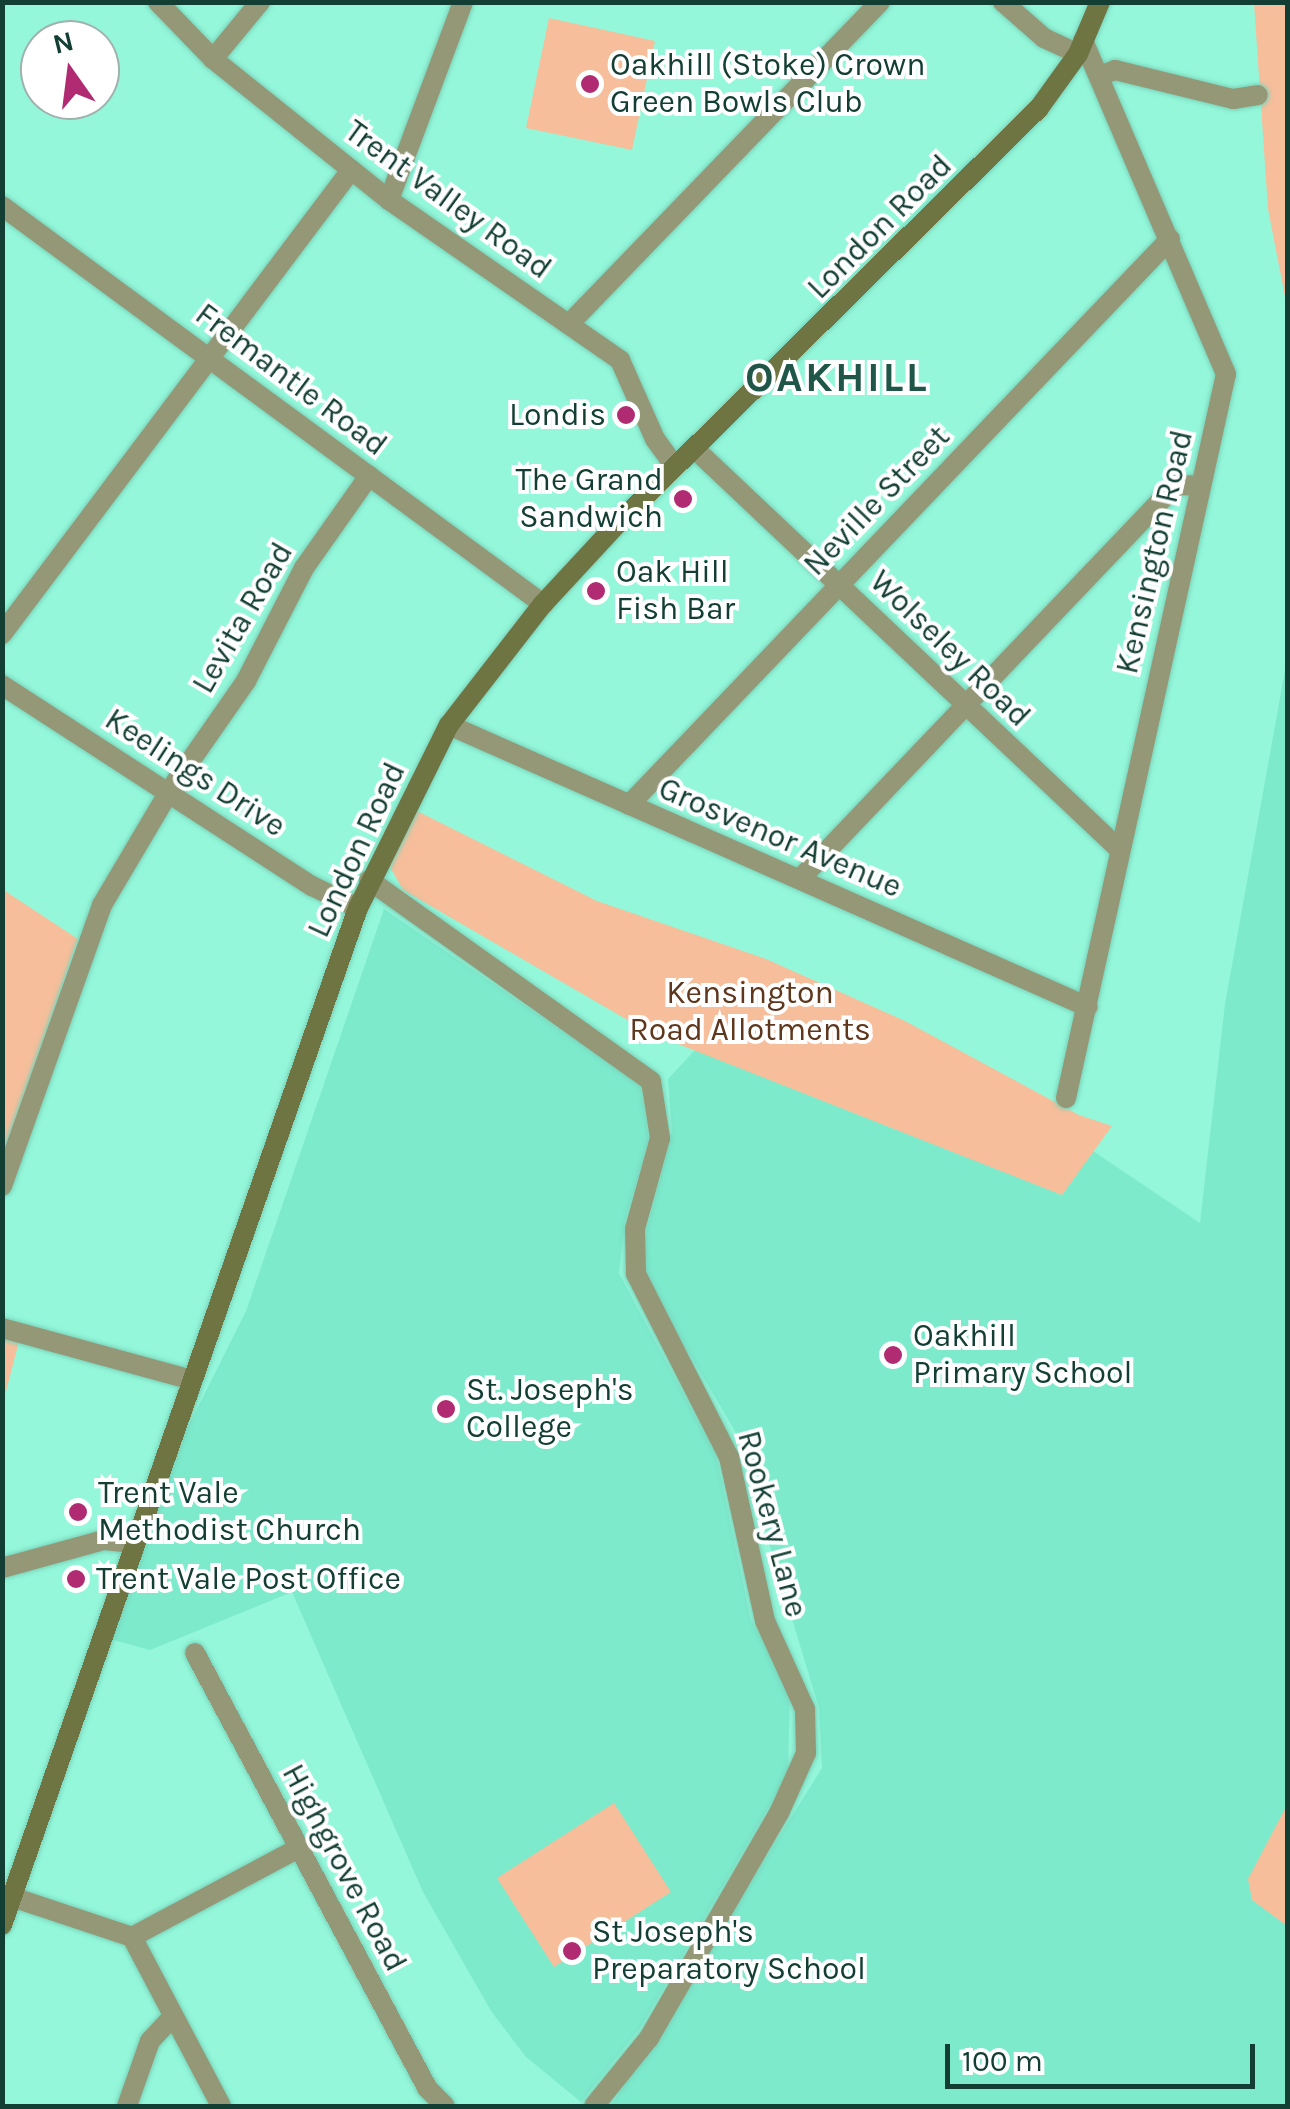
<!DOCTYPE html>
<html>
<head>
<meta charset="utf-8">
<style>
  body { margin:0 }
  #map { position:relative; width:1290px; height:2109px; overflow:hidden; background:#94f7da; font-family:Karla,sans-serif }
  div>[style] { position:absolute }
  .built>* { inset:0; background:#7deacc }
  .green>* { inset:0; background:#f6be9b }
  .roads { filter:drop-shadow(0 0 2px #7ad2b9) drop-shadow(0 0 2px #7ad2b9) }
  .minor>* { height:20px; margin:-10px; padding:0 10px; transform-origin:10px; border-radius:10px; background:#949877 }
  .tertiary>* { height:20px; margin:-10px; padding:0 10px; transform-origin:10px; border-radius:10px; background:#949877 }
  .secondary>* { height:20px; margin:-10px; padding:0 10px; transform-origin:10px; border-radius:10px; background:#6f7443 }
  .dots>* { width:28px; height:28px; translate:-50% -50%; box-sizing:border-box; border:5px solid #fff; border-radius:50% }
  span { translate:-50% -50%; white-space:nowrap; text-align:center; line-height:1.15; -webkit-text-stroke:8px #fff; paint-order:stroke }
  .poi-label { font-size:32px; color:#123e33 }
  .left { translate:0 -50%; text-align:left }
  .right { translate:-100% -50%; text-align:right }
  .street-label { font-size:32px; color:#123e33 }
  .park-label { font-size:32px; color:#5f371c }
  .district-label { font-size:42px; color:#205648; font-weight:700; letter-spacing:2.5px }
  .frame { position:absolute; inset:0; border:5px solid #123e33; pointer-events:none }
  .north { position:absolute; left:20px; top:20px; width:100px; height:100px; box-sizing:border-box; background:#fff; border:2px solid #a0b2ad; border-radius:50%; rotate:346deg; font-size:28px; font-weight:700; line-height:40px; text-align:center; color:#123e33 }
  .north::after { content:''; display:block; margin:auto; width:35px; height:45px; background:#b02b71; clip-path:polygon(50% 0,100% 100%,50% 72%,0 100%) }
  .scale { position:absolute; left:945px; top:2044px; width:310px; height:45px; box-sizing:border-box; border:5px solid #123e33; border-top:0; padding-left:12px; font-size:30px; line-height:35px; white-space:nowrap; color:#123e33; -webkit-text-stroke:8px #fff; paint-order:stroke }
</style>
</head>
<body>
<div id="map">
  <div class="built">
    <i style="clip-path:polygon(1287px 659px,1287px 2106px,611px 2106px,822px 1768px,819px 1708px,735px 1431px,645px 1279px,644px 1240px,672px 1132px,668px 1079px,695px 1050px,1062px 1195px,1093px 1151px,1200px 1223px,1225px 1004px)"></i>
    <i style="clip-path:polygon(384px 909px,640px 1084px,649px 1139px,625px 1221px,619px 1273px,716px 1455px,751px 1620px,790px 1689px,788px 1774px,640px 2028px,581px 2102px,526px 2057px,491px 2011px,423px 1892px,292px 1592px,150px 1650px,110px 1639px,187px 1429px,246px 1311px)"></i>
  </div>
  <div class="green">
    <i style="clip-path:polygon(1254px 3px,1287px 3px,1287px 307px,1268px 209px)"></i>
    <i style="clip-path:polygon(549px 18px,655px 41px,632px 150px,526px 128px)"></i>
    <i style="clip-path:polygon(415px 810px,597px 901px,766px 959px,905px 1021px,1079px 1115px,1112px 1126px,1062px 1195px,650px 1033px,403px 890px,390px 867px)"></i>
    <i style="clip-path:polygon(2px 889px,78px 939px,3px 1155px)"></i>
    <i style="clip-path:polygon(3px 1337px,19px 1341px,3px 1403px)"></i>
    <i style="clip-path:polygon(614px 1803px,671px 1892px,554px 1967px,497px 1878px)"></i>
    <i style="clip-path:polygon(1287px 1805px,1287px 1926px,1252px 1900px,1248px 1879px)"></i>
  </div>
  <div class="roads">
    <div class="minor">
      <i style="left:1003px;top:2px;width:55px;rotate:41.3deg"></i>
      <i style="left:1044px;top:38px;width:38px;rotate:25deg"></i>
      <i style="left:213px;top:59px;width:74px;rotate:-50.5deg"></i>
      <i style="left:1102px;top:75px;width:14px;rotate:-21deg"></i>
      <i style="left:1115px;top:70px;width:122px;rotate:13.8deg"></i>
      <i style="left:1233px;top:99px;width:25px;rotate:-9deg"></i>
      <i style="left:389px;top:200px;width:211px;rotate:-69.5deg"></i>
      <i style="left:2px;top:206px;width:672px;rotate:36.34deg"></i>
      <i style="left:570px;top:323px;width:446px;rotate:-46deg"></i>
      <i style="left:696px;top:450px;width:583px;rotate:43.33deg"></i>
      <i style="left:2px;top:634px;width:581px;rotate:-53.05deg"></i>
      <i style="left:2px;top:685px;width:369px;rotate:33deg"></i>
      <i style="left:312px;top:886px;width:51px;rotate:25.6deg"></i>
      <i style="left:449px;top:725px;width:698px;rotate:23.81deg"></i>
      <i style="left:629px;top:805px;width:783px;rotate:-46.29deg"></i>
      <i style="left:801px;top:878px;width:529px;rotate:-46.38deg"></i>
      <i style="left:1166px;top:495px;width:15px;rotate:-42deg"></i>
      <i style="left:1177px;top:485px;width:23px;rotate:2deg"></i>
      <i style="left:369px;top:880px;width:346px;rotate:35.5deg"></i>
      <i style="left:651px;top:1081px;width:58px;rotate:81deg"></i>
      <i style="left:660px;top:1138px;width:94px;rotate:105.4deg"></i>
      <i style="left:635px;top:1229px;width:45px;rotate:88.7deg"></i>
      <i style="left:636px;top:1274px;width:205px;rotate:63.1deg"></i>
      <i style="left:729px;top:1457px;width:168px;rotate:77.6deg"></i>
      <i style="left:765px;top:1621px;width:97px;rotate:65.6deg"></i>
      <i style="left:805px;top:1709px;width:44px;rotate:88.7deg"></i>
      <i style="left:806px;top:1753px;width:66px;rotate:114.2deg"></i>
      <i style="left:779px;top:1813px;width:260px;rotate:120deg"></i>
      <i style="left:649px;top:2038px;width:87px;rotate:129deg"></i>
      <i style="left:1066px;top:1098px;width:741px;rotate:-77.54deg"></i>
      <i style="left:1226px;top:374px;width:363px;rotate:-113.2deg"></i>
      <i style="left:2px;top:1186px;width:298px;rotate:-70.4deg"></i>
      <i style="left:102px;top:905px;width:134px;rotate:-59.4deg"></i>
      <i style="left:170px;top:790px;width:133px;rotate:-55.1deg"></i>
      <i style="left:246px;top:681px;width:127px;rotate:-62.8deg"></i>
      <i style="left:304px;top:568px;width:113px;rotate:-54.8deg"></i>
      <i style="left:2px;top:1328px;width:197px;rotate:15.3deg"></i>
      <i style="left:2px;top:1568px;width:106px;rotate:-15.4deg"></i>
      <i style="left:104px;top:1540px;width:27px;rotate:6deg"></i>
      <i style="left:195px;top:1653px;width:493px;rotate:61.9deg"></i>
      <i style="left:427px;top:2088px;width:25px;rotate:45deg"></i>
      <i style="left:12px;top:1897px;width:126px;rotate:18.4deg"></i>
      <i style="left:132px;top:1937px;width:189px;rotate:-28.1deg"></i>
      <i style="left:132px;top:1937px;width:191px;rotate:62.2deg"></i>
      <i style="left:127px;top:2106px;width:69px;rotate:-70.5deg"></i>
      <i style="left:150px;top:2041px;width:34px;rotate:-47deg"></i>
    </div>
    <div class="tertiary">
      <i style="left:158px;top:2px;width:79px;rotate:46deg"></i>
      <i style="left:213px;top:59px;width:226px;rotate:38.7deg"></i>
      <i style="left:389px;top:200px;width:281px;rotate:34.7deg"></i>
      <i style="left:620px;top:360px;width:86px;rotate:66.1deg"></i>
      <i style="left:655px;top:439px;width:32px;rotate:54deg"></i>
    </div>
    <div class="secondary">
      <i style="left:2px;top:1925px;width:1078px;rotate:-70.71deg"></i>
      <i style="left:358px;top:908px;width:204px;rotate:-63.6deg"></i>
      <i style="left:449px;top:725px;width:153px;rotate:-52.2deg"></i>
      <i style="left:543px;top:604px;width:110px;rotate:-47.2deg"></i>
      <i style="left:618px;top:523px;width:591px;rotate:-44.59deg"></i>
      <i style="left:1039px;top:108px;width:67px;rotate:-54.2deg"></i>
      <i style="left:1078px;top:54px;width:56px;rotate:-67.1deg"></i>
    </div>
  </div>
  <div class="dots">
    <i style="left:590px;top:84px;background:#b02b71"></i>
    <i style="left:626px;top:415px;background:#b02b71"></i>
    <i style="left:683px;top:499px;background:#b02b71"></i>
    <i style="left:596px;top:591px;background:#b02b71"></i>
    <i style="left:893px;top:1355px;background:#b02b71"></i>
    <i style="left:446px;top:1409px;background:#b02b71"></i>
    <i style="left:78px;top:1512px;background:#b02b71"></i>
    <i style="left:76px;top:1579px;background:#b02b71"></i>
    <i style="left:572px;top:1951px;background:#b02b71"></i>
  </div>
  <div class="poi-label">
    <span class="left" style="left:610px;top:84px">Oakhill (Stoke) Crown<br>Green Bowls Club</span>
    <span class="right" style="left:606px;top:415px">Londis</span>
    <span class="right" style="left:663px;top:499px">The Grand<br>Sandwich</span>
    <span class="left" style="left:616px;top:591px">Oak Hill<br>Fish Bar</span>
    <span class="left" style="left:913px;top:1355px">Oakhill<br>Primary School</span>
    <span class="left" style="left:466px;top:1409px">St. Joseph's<br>College</span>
    <span class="left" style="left:98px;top:1512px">Trent Vale<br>Methodist Church</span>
    <span class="left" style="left:96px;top:1579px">Trent Vale Post Office</span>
    <span class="left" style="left:592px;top:1951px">St Joseph's<br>Preparatory School</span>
  </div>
  <div class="street-label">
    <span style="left:448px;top:200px;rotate:36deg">Trent Valley Road</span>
    <span style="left:880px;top:227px;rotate:-45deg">London Road</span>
    <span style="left:291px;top:380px;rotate:37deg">Fremantle Road</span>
    <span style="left:877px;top:501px;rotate:-46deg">Neville Street</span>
    <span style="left:1155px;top:552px;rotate:-77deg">Kensington Road</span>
    <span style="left:243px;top:618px;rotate:-60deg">Levita Road</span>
    <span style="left:950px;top:649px;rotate:44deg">Wolseley Road</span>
    <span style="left:195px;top:773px;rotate:33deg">Keelings Drive</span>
    <span style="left:780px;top:838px;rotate:23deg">Grosvenor Avenue</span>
    <span style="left:357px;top:850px;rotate:-65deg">London Road</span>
    <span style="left:772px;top:1524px;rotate:75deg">Rookery Lane</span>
    <span style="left:344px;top:1868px;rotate:62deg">Highgrove Road</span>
  </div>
  <div class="park-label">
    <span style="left:750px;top:1012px">Kensington<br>Road Allotments</span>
  </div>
  <div class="district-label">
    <span style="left:837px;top:377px">OAKHILL</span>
  </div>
  <div class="frame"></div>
  <div class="north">N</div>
  <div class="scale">100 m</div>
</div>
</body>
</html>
